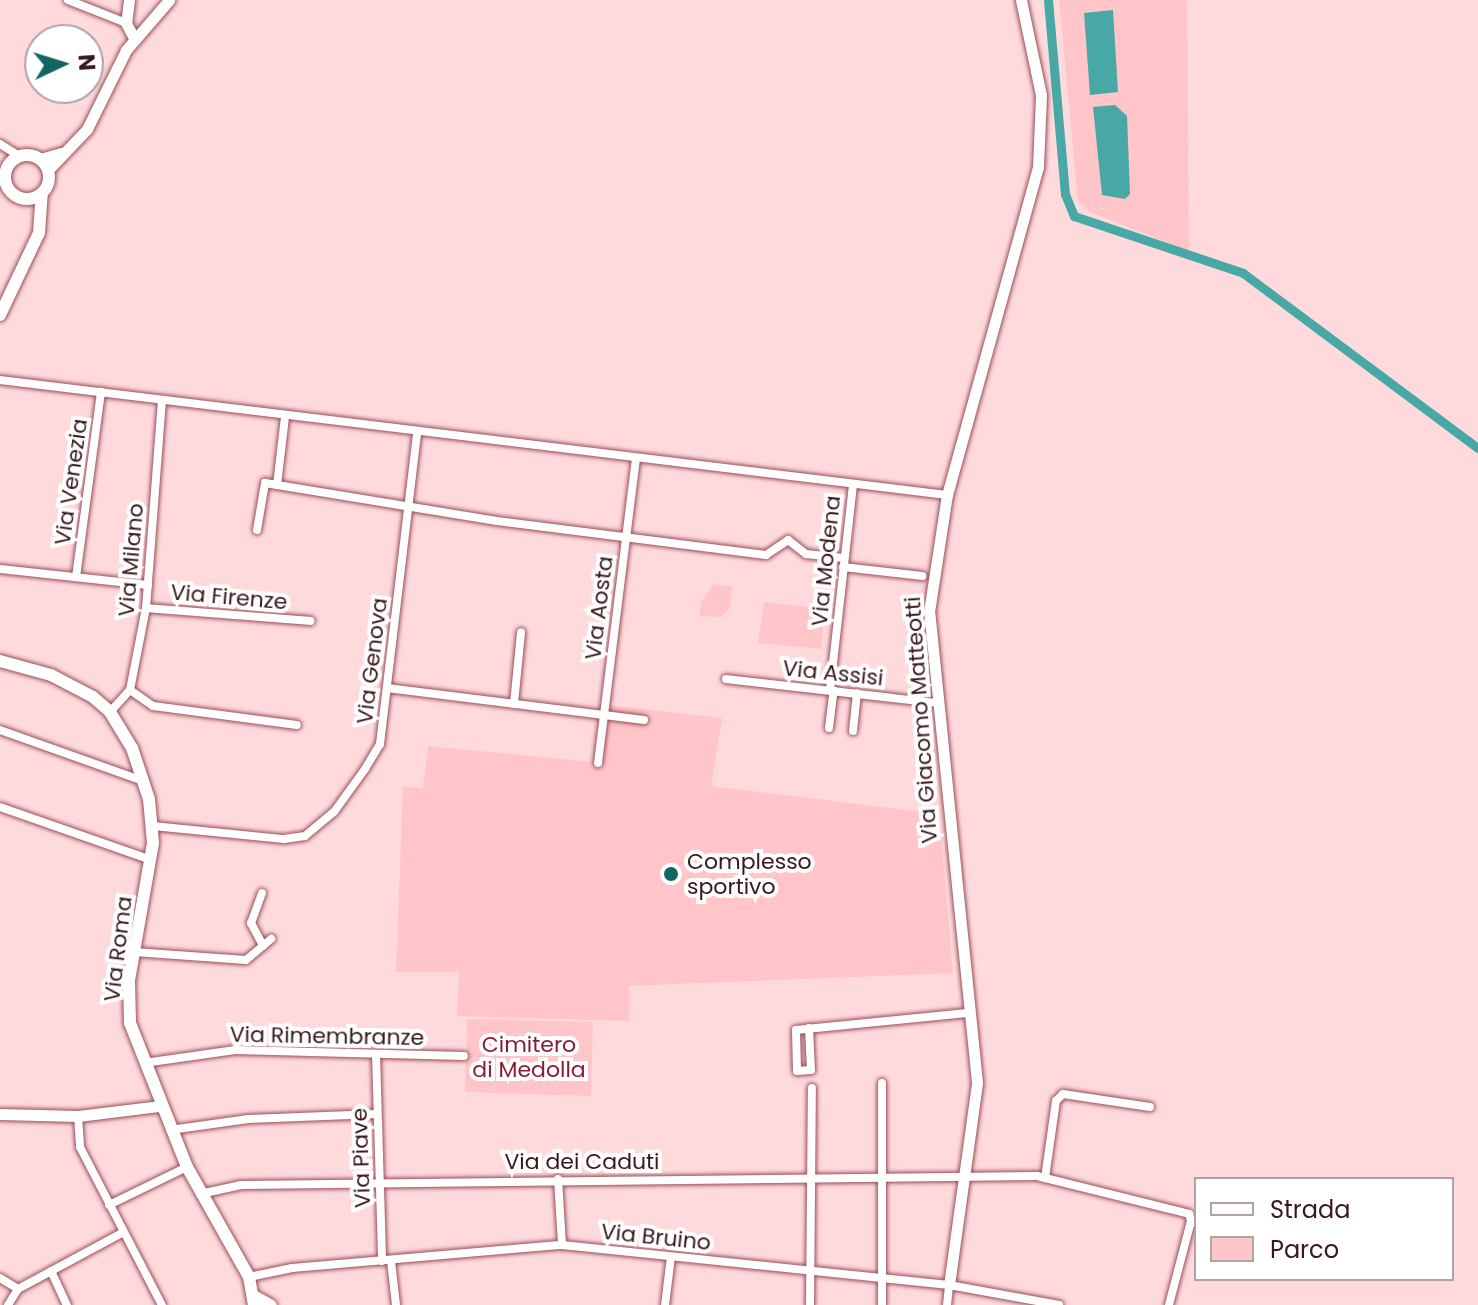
<!DOCTYPE html>
<html>
<head>
<meta charset="utf-8">
<style>
  body { margin:0 }
  #map { position:relative; width:1478px; height:1305px; overflow:hidden; background:#ffdadd; font-family:Poppins,sans-serif }
  div>[style] { position:absolute }
  .green>* { inset:0; background:#ffc5c9 }
  .water>* { inset:0; background:#47a8a6 }
  .canal>* { height:9px; margin:-4.5px; padding:0 4.5px; transform-origin:4.5px; border-radius:4.5px; background:#47a8a6 }
  .roads { filter:drop-shadow(0 0 2px #9a4e57) drop-shadow(0 0 2px #9a4e57) }
  .street>* { height:8px; margin:-4px; padding:0 4px; transform-origin:4px; border-radius:4px; background:#fff }
  .secondary>* { height:11px; margin:-5.5px; padding:0 5.5px; transform-origin:5.5px; border-radius:5.5px; background:#fff }
  .primary>* { height:12px; margin:-6px; padding:0 6px; transform-origin:6px; border-radius:6px; background:#fff }
  .primary>.ring { margin:-6px; padding:0; box-sizing:content-box; background:none; border:12px solid #fff; border-radius:50% }
  .dots>* { width:22px; height:22px; translate:-50% -50%; box-sizing:border-box; border:4px solid #fff; border-radius:50% }
  span { translate:-50% -50%; white-space:nowrap; text-align:center; line-height:1.15; -webkit-text-stroke:8px #fff; paint-order:stroke }
  .street-label { font-size:22px; color:#38181c }
  .poi-label { font-size:22px; color:#38181c }
  .left { translate:0 -50%; text-align:left }
  .park-label { font-size:22px; color:#8a1c35 }
  .legend { position:absolute; left:1194px; top:1177px; width:260px; height:104px; box-sizing:border-box; background:#fff; border:2px solid #afa3a4; margin:0; padding:10px 14px; list-style:none; font-size:24px; color:#38181c }
  .legend li { display:flex; align-items:center; gap:16px; height:40px }
  .legend b { width:40px; border:2px solid #afa3a4 }
  .north { position:absolute; left:24px; top:24px; width:80px; height:80px; box-sizing:border-box; background:#fff; border:2px solid #afa3a4; border-radius:50%; rotate:86deg; font-size:22px; font-weight:700; line-height:32px; text-align:center; color:#38181c }
  .north::after { content:''; display:block; margin:auto; width:28px; height:36px; background:#146462; clip-path:polygon(50% 0,100% 100%,50% 72%,0 100%) }
</style>
</head>
<body>
<div id="map">
  <div class="green">
    <i style="clip-path:polygon(1059px 0,1187px 0,1189px 251px,1090px 212px,1078px 201px)"></i>
    <i style="clip-path:polygon(714px 584px,732px 587px,730px 608px,722px 617px,699px 616px,702px 600px)"></i>
    <i style="clip-path:polygon(764px 602px,825px 609px,821px 649px,758px 643px)"></i>
    <i style="clip-path:polygon(600px 704px,722px 718px,711px 786px,939px 814px,953px 973px,629px 986px,629px 1021px,457px 1016px,459px 972px,396px 972px,403px 787px,423px 788px,428px 746px,593px 762px)"></i>
    <i style="clip-path:polygon(467px 1019px,593px 1022px,591px 1096px,465px 1092px)"></i>
  </div>
  <div class="water">
    <i style="clip-path:polygon(1113px 10px,1118px 92px,1090px 95px,1084px 13px)"></i>
    <i style="clip-path:polygon(1115px 105px,1127px 116px,1130px 194px,1125px 199px,1102px 195px,1093px 107px)"></i>
  </div>
  <div class="canal">
    <i style="left:1048px;top:0;width:195px;rotate:85deg"></i>
    <i style="left:1065px;top:194px;width:24px;rotate:68deg"></i>
    <i style="left:1074px;top:216px;width:178px;rotate:18.6deg"></i>
    <i style="left:1243px;top:273px;width:293px;rotate:36.7deg"></i>
  </div>
  <div class="roads">
    <div class="street">
      <i style="left:68px;top:0;width:62px;rotate:21.6deg"></i>
      <i style="left:0;top:144px;width:22px;rotate:32deg"></i>
      <i style="left:0;top:380px;width:954px;rotate:6.92deg"></i>
      <i style="left:277px;top:485px;width:68px;rotate:-83.3deg"></i>
      <i style="left:257px;top:530px;width:48px;rotate:-80.3deg"></i>
      <i style="left:265px;top:483px;width:235px;rotate:9.3deg"></i>
      <i style="left:497px;top:521px;width:271px;rotate:7.2deg"></i>
      <i style="left:766px;top:555px;width:27px;rotate:-34deg"></i>
      <i style="left:788px;top:540px;width:23px;rotate:38deg"></i>
      <i style="left:806px;top:554px;width:38px;rotate:6deg"></i>
      <i style="left:843px;top:567px;width:80px;rotate:6.5deg"></i>
      <i style="left:0;top:569px;width:149px;rotate:6.2deg"></i>
      <i style="left:76px;top:577px;width:187px;rotate:-82.3deg"></i>
      <i style="left:146px;top:608px;width:165px;rotate:4.5deg"></i>
      <i style="left:726px;top:679px;width:211px;rotate:6.5deg"></i>
      <i style="left:387px;top:688px;width:259px;rotate:7.1deg"></i>
      <i style="left:130px;top:690px;width:28px;rotate:35deg"></i>
      <i style="left:153px;top:706px;width:145px;rotate:7.5deg"></i>
      <i style="left:830px;top:690px;width:207px;rotate:-83.6deg"></i>
      <i style="left:514px;top:704px;width:72px;rotate:-84.4deg"></i>
      <i style="left:110px;top:712px;width:30px;rotate:-48deg"></i>
      <i style="left:130px;top:690px;width:84px;rotate:-79deg"></i>
      <i style="left:146px;top:608px;width:207px;rotate:-85.6deg"></i>
      <i style="left:829px;top:728px;width:38px;rotate:-83deg"></i>
      <i style="left:0;top:730px;width:152px;rotate:19.6deg"></i>
      <i style="left:853px;top:731px;width:38px;rotate:-84deg"></i>
      <i style="left:598px;top:763px;width:307px;rotate:-82.9deg"></i>
      <i style="left:0;top:807px;width:160px;rotate:19.3deg"></i>
      <i style="left:153px;top:826px;width:132px;rotate:5.7deg"></i>
      <i style="left:284px;top:839px;width:21px;rotate:-8deg"></i>
      <i style="left:305px;top:836px;width:38px;rotate:-40deg"></i>
      <i style="left:334px;top:812px;width:53px;rotate:-54.2deg"></i>
      <i style="left:365px;top:769px;width:29px;rotate:-59deg"></i>
      <i style="left:380px;top:744px;width:313px;rotate:-83.2deg"></i>
      <i style="left:262px;top:893px;width:32px;rotate:110deg"></i>
      <i style="left:251px;top:923px;width:26px;rotate:62deg"></i>
      <i style="left:134px;top:952px;width:112px;rotate:4.1deg"></i>
      <i style="left:246px;top:960px;width:33px;rotate:-40deg"></i>
      <i style="left:809px;top:1028px;width:42px;rotate:87.3deg"></i>
      <i style="left:811px;top:1070px;width:14px;rotate:176deg"></i>
      <i style="left:797px;top:1071px;width:41px;rotate:-91.4deg"></i>
      <i style="left:796px;top:1030px;width:172px;rotate:-5.7deg"></i>
      <i style="left:376px;top:1054px;width:207px;rotate:88.3deg"></i>
      <i style="left:144px;top:1063px;width:92px;rotate:-8.1deg"></i>
      <i style="left:235px;top:1050px;width:229px;rotate:1.5deg"></i>
      <i style="left:882px;top:1083px;width:222px;rotate:90deg"></i>
      <i style="left:78px;top:1116px;width:31px;rotate:86deg"></i>
      <i style="left:80px;top:1147px;width:178px;rotate:62.6deg"></i>
      <i style="left:170px;top:1130px;width:79px;rotate:-8deg"></i>
      <i style="left:248px;top:1119px;width:129px;rotate:-2.2deg"></i>
      <i style="left:1045px;top:1178px;width:78px;rotate:-81.9deg"></i>
      <i style="left:1056px;top:1101px;width:10px;rotate:-45deg"></i>
      <i style="left:1063px;top:1094px;width:88px;rotate:8.5deg"></i>
      <i style="left:558px;top:1179px;width:66px;rotate:86.5deg"></i>
      <i style="left:200px;top:1194px;width:42px;rotate:-12.4deg"></i>
      <i style="left:241px;top:1185px;width:796px;rotate:-0.65deg"></i>
      <i style="left:1037px;top:1176px;width:157px;rotate:14deg"></i>
      <i style="left:1189px;top:1214px;width:7px;rotate:74deg"></i>
      <i style="left:1191px;top:1221px;width:87px;rotate:104.7deg"></i>
      <i style="left:109px;top:1205px;width:87px;rotate:-26deg"></i>
      <i style="left:391px;top:1261px;width:44px;rotate:83.5deg"></i>
      <i style="left:51px;top:1271px;width:38px;rotate:65deg"></i>
      <i style="left:249px;top:1277px;width:44px;rotate:-11.8deg"></i>
      <i style="left:292px;top:1268px;width:271px;rotate:-4.9deg"></i>
      <i style="left:562px;top:1245px;width:389px;rotate:5.9deg"></i>
      <i style="left:949px;top:1285px;width:112px;rotate:10.3deg"></i>
      <i style="left:0;top:1278px;width:21px;rotate:31deg"></i>
      <i style="left:8px;top:1305px;width:19px;rotate:-58deg"></i>
      <i style="left:18px;top:1289px;width:118px;rotate:-28.3deg"></i>
      <i style="left:665px;top:1305px;width:48px;rotate:-82.9deg"></i>
      <i style="left:810px;top:1305px;width:217px;rotate:-89.5deg"></i>
      <i style="left:947px;top:1305px;width:20px;rotate:-84deg"></i>
    </div>
    <div class="secondary">
      <i style="left:129px;top:0;width:23px;rotate:97deg"></i>
      <i style="left:126px;top:23px;width:17px;rotate:62deg"></i>
      <i style="left:40px;top:159px;width:22px;rotate:-16deg"></i>
      <i style="left:48px;top:170px;width:57px;rotate:-46.4deg"></i>
      <i style="left:87px;top:129px;width:88px;rotate:-63.7deg"></i>
      <i style="left:126px;top:50px;width:66px;rotate:-49.3deg"></i>
      <i style="left:0;top:1114px;width:78px;rotate:1.5deg"></i>
      <i style="left:78px;top:1116px;width:83px;rotate:-7deg"></i>
      <i style="left:949px;top:1285px;width:205px;rotate:-82.1deg"></i>
      <i style="left:977px;top:1082px;width:472px;rotate:-95.8deg"></i>
      <i style="left:929px;top:612px;width:118px;rotate:-81.3deg"></i>
      <i style="left:947px;top:495px;width:340px;rotate:-74.5deg"></i>
      <i style="left:1038px;top:167px;width:72px;rotate:-87.6deg"></i>
      <i style="left:1041px;top:95px;width:97px;rotate:-101.9deg"></i>
      <i style="left:255px;top:1296px;width:18px;rotate:29deg"></i>
    </div>
    <div class="primary">
      <i class="ring" style="left:5px;top:155px;width:32px;height:32px"></i>
      <i style="left:0;top:315px;width:91px;rotate:-64.6deg"></i>
      <i style="left:39px;top:233px;width:39px;rotate:-86deg"></i>
      <i style="left:0;top:661px;width:53px;rotate:15.4deg"></i>
      <i style="left:51px;top:675px;width:47px;rotate:27.6deg"></i>
      <i style="left:93px;top:697px;width:23px;rotate:41deg"></i>
      <i style="left:110px;top:712px;width:42px;rotate:58.6deg"></i>
      <i style="left:132px;top:748px;width:54px;rotate:71.6deg"></i>
      <i style="left:149px;top:799px;width:44px;rotate:84.8deg"></i>
      <i style="left:153px;top:843px;width:140px;rotate:99.9deg"></i>
      <i style="left:129px;top:981px;width:42px;rotate:88.6deg"></i>
      <i style="left:130px;top:1023px;width:155px;rotate:68.4deg"></i>
      <i style="left:187px;top:1167px;width:126px;rotate:60.6deg"></i>
      <i style="left:249px;top:1277px;width:28px;rotate:80deg"></i>
    </div>
  </div>
  <div class="dots">
    <i style="left:671px;top:874px;background:#146462"></i>
  </div>
  <div class="street-label">
    <span style="left:71px;top:482px;rotate:-82deg">Via Venezia</span>
    <span style="left:131px;top:560px;rotate:-85deg">Via Milano</span>
    <span style="left:826px;top:561px;rotate:-84deg">Via Modena</span>
    <span style="left:229px;top:597px;rotate:5deg">Via Firenze</span>
    <span style="left:599px;top:608px;rotate:-83deg">Via Aosta</span>
    <span style="left:372px;top:661px;rotate:-83deg">Via Genova</span>
    <span style="left:833px;top:673px;rotate:6deg">Via Assisi</span>
    <span style="left:921px;top:720px;rotate:-94deg">Via Giacomo Matteotti</span>
    <span style="left:118px;top:949px;rotate:-83deg">Via Roma</span>
    <span style="left:327px;top:1036px;rotate:1deg">Via Rimembranze</span>
    <span style="left:361px;top:1158px;rotate:-92deg">Via Piave</span>
    <span style="left:582px;top:1162px">Via dei Caduti</span>
    <span style="left:656px;top:1237px;rotate:6deg">Via Bruino</span>
  </div>
  <div class="poi-label">
    <span class="left" style="left:687px;top:874px">Complesso<br>sportivo</span>
  </div>
  <div class="park-label">
    <span style="left:529px;top:1057px">Cimitero<br>di Medolla</span>
  </div>
  <ul class="legend">
  <li><b style="height:10px;background:#fff"></b>Strada</li>
  <li><b style="height:22px;background:#ffc5c9"></b>Parco</li>
  </ul>
  <div class="north">N</div>
</div>
</body>
</html>
